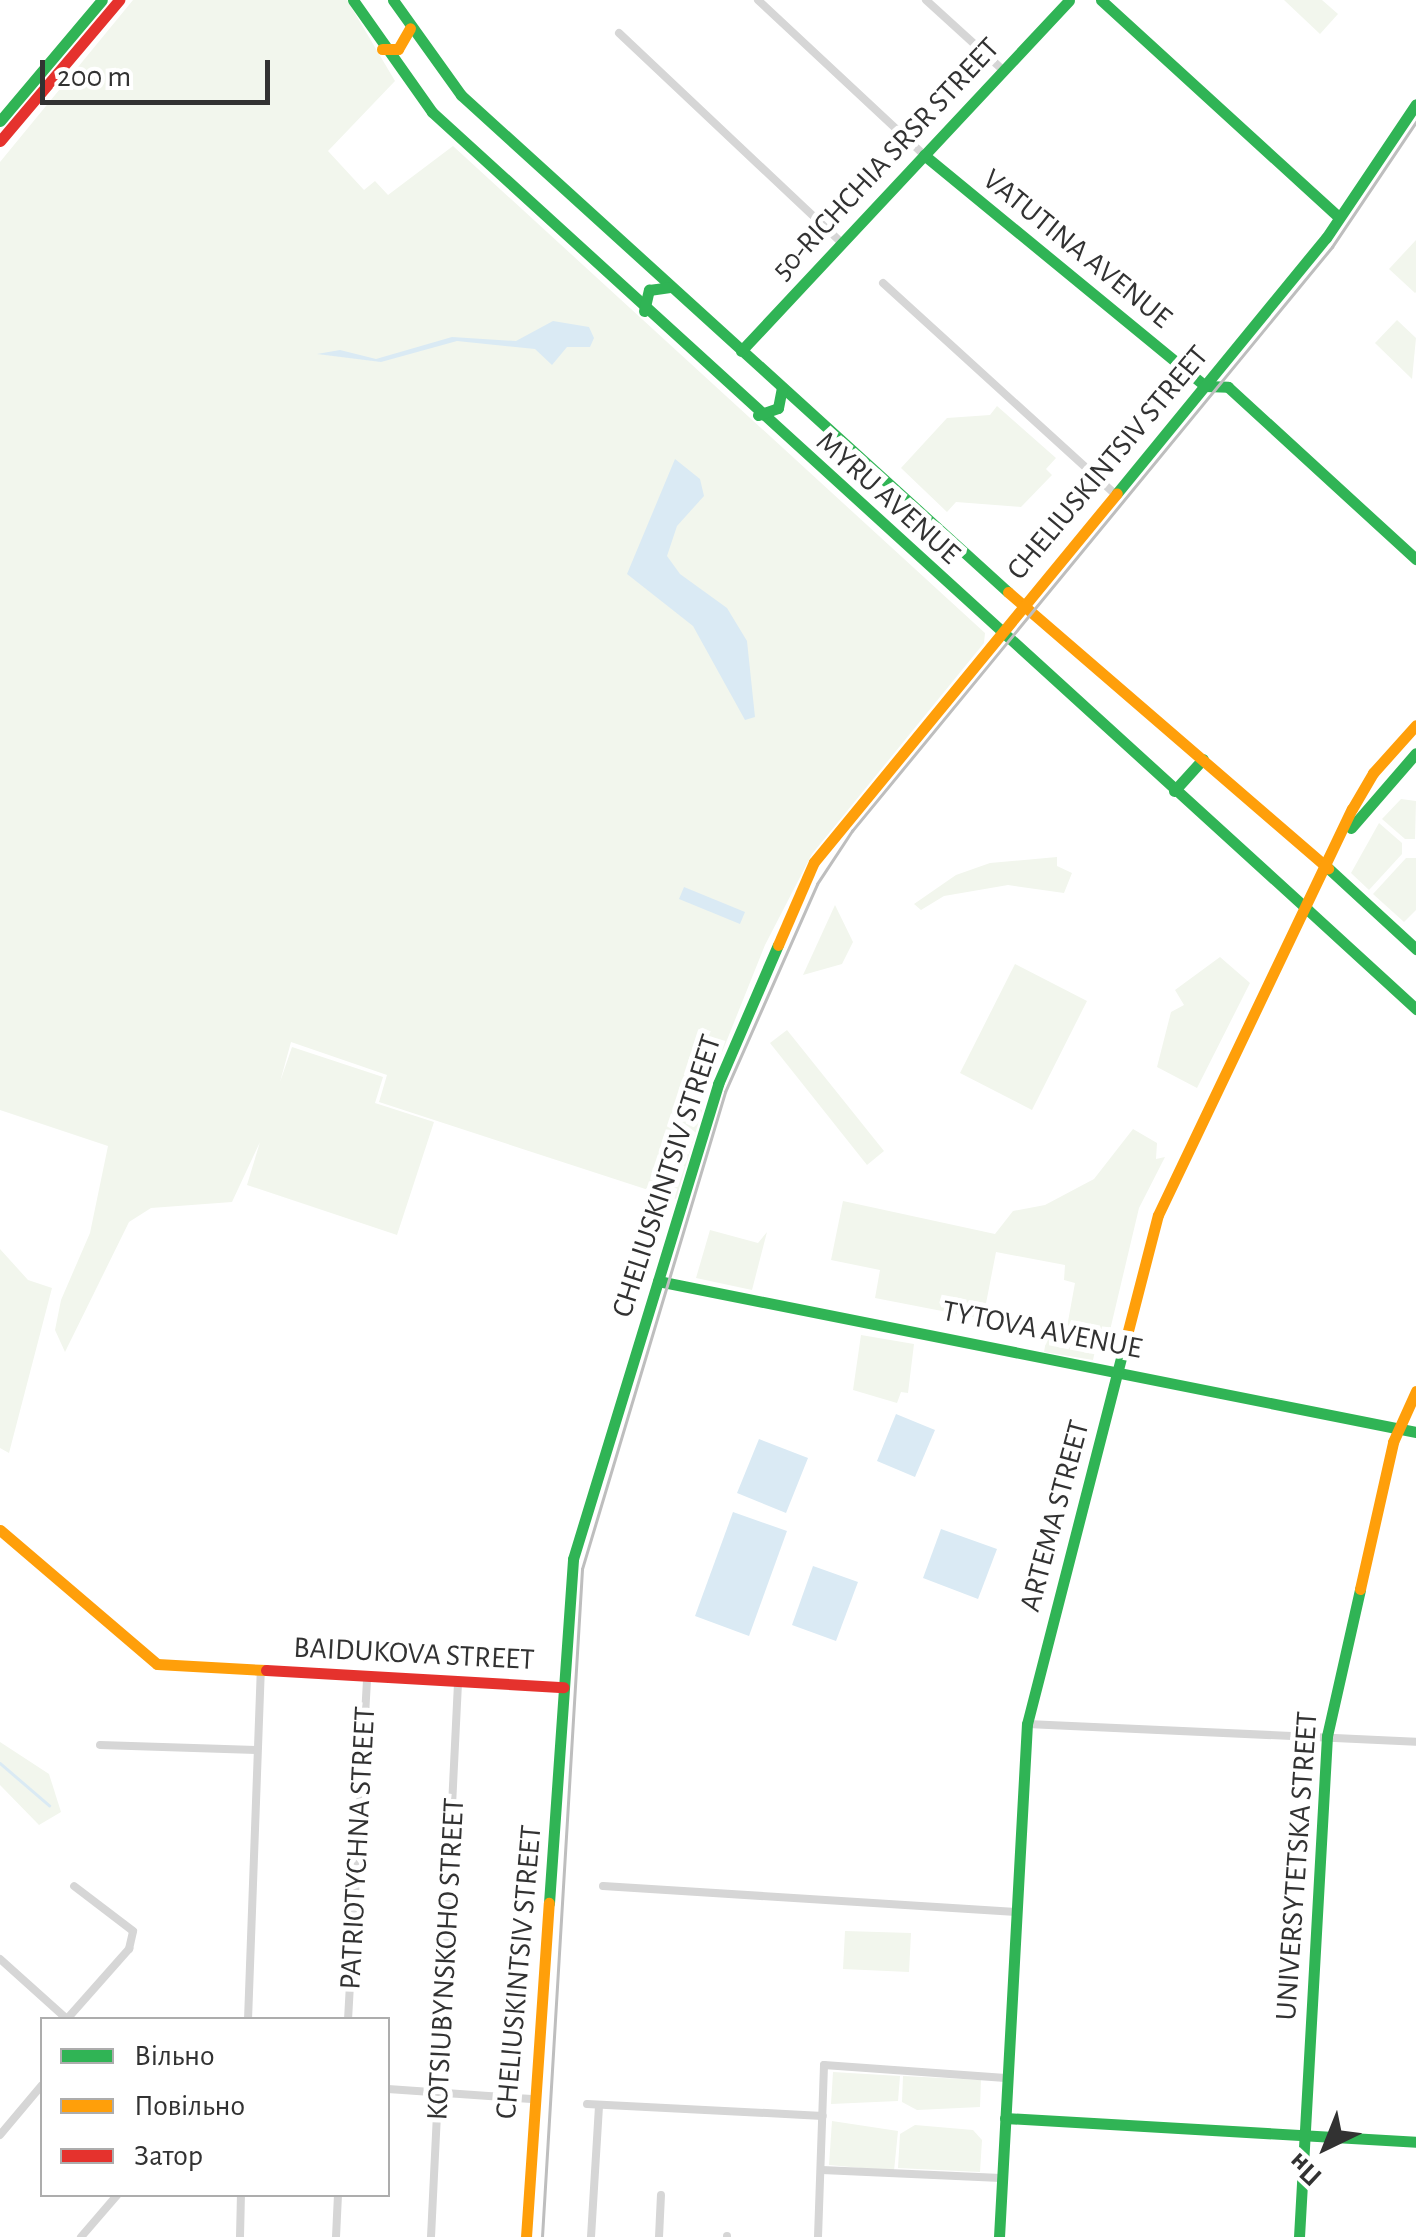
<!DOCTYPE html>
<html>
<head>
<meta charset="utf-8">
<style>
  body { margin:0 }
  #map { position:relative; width:1416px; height:2237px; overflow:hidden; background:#fff; font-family:"Alegreya Sans",sans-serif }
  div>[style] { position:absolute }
  .green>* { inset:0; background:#f2f6ed }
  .water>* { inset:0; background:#daeaf4 }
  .stream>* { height:2.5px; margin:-1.25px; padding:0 1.25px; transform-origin:1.25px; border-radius:1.25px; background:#daeaf4 }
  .street>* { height:8px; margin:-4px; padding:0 4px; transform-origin:4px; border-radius:4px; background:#d6d6d6 }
  .fast>* { height:11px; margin:-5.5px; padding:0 5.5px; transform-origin:5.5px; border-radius:5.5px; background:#30b455 }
  .slow>* { height:11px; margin:-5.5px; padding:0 5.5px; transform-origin:5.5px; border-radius:5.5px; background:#ff9f0a }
  .jam>* { height:11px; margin:-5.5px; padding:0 5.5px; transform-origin:5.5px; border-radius:5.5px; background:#e5322d }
  .tram>* { height:2.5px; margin:-1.25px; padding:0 1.25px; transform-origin:1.25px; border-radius:1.25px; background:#bebebe }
  span { translate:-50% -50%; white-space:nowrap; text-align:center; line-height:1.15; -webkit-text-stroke:10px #fff; paint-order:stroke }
  .street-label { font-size:30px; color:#323232 }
  .legend { position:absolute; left:40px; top:2017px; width:350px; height:180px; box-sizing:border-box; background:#fff; border:2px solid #adadad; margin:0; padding:12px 18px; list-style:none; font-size:30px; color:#323232 }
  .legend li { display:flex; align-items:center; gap:20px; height:50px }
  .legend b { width:50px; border:2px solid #adadad }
  .north { position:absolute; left:1276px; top:2097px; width:100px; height:100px; -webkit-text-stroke:8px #fff; paint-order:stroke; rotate:223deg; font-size:28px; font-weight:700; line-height:40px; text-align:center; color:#323232 }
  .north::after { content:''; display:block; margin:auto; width:35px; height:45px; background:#323232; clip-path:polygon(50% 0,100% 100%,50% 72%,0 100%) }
  .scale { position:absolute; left:40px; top:60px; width:230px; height:45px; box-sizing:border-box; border:5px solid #323232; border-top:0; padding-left:12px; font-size:30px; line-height:35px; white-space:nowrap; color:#323232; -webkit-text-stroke:8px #fff; paint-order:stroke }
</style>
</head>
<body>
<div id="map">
  <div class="green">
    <i style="clip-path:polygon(133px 0,347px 0,395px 81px,328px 151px,364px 190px,375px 181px,388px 195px,453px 146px,985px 633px,984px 643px,812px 854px,765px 945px,711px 1080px,676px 1199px,379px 1102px,387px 1075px,291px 1042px,280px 1082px,292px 1047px,383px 1077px,375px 1103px,434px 1122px,397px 1235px,247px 1185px,260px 1142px,232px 1202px,151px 1208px,129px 1222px,65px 1352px,55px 1330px,61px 1300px,90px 1233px,108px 1146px,0 1110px,0 162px)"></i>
    <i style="clip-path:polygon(1284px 0,1322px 0,1338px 14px,1320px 34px)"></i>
    <i style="clip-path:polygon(1416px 240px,1416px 292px,1415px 293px,1389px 269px)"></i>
    <i style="clip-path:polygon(1397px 320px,1416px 338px,1412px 379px,1375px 343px)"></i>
    <i style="clip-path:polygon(997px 406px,1056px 458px,1046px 469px,1052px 475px,1021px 507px,956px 502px,947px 512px,901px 468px,947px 418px,990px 415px)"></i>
    <i style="clip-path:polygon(1401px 799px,1416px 801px,1415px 839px,1405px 839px,1382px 819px)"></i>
    <i style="clip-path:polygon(1379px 823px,1402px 843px,1402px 854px,1369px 890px,1351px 873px)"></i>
    <i style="clip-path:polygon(1057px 857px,1057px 866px,1072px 873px,1064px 893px,1008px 885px,944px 896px,921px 910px,914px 904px,956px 875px,990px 863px)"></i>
    <i style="clip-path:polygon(1406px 858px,1416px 858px,1416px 910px,1404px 922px,1373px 894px)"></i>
    <i style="clip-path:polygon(835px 905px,853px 942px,842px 964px,803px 975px)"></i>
    <i style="clip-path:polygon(1220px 957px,1250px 983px,1197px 1088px,1157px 1067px,1171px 1012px,1184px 1005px,1175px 990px)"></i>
    <i style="clip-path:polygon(1015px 964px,1087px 1001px,1032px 1110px,960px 1073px)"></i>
    <i style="clip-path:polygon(787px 1030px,884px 1151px,867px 1165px,770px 1043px)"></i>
    <i style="clip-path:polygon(1133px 1129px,1157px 1143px,1156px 1159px,1165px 1157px,1139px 1208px,1107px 1343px,1097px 1342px,1093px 1360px,1044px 1352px,1048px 1330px,1067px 1327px,1075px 1283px,1064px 1280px,1065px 1265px,996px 1252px,983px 1319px,875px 1298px,880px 1270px,831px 1260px,843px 1201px,995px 1234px,1013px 1211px,1045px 1205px,1094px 1179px)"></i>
    <i style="clip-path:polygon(710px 1230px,758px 1243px,767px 1232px,752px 1290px,696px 1278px)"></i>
    <i style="clip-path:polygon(0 1249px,28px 1280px,52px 1288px,9px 1453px,0 1448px)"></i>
    <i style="clip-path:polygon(861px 1335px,914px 1344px,908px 1393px,901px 1392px,897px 1403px,853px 1390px)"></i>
    <i style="clip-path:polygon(0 1742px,49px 1774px,61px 1812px,39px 1825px,0 1785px)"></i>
    <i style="clip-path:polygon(845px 1931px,911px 1933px,909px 1972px,843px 1969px)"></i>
    <i style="clip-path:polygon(833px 2072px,900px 2076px,898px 2101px,831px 2104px)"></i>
    <i style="clip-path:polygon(903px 2076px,981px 2080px,980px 2107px,917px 2110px,902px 2102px)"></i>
    <i style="clip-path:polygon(832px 2121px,898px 2131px,894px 2171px,829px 2165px)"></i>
    <i style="clip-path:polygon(915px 2125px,973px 2130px,982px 2140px,980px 2172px,898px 2168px,900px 2134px)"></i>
  </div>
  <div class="water">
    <i style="clip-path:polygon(553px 321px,589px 327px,594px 338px,590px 347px,567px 347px,552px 365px,535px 349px,457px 341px,381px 362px,317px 354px,340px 350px,376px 359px,452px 337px,516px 341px)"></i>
    <i style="clip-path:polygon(675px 459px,700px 479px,704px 496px,677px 526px,667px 556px,680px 574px,727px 608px,747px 641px,755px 717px,745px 720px,693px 626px,627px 574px)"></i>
    <i style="clip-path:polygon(684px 887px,745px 912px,740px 924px,679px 899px)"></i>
    <i style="clip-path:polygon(896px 1414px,935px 1430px,915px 1477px,877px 1461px)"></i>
    <i style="clip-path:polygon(759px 1439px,808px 1458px,786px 1513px,737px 1493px)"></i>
    <i style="clip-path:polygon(733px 1512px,787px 1531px,749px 1636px,695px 1616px)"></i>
    <i style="clip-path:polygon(941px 1529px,997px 1549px,978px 1599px,923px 1578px)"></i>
    <i style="clip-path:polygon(813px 1566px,858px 1582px,836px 1641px,792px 1625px)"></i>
  </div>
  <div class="stream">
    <i style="left:0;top:1763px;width:65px;rotate:40.6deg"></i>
  </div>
  <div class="street">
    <i style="left:758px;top:0;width:227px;rotate:43deg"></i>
    <i style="left:926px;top:0;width:104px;rotate:42.3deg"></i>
    <i style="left:619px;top:33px;width:306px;rotate:43.3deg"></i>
    <i style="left:883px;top:283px;width:314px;rotate:42.3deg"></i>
    <i style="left:1027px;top:1724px;width:389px;rotate:2.6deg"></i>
    <i style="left:100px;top:1745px;width:157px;rotate:1.8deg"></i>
    <i style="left:603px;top:1886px;width:414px;rotate:3.6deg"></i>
    <i style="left:0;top:1959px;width:91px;rotate:41.9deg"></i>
    <i style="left:67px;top:2019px;width:94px;rotate:-48.5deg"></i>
    <i style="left:129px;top:1949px;width:18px;rotate:-77deg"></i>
    <i style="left:133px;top:1931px;width:74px;rotate:-142.7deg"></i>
    <i style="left:248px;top:2020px;width:350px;rotate:-87.9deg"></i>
    <i style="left:348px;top:2020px;width:344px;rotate:-86.8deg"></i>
    <i style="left:388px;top:2089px;width:144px;rotate:4deg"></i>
    <i style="left:587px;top:2104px;width:236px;rotate:2.9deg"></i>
    <i style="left:0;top:2135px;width:65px;rotate:-50deg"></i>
    <i style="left:822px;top:2170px;width:179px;rotate:2.6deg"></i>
    <i style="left:81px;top:2237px;width:57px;rotate:-49.3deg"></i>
    <i style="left:240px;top:2237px;width:43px;rotate:-88.7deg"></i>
    <i style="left:336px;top:2237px;width:43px;rotate:-87.3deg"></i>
    <i style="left:431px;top:2237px;width:556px;rotate:-87.21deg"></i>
    <i style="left:591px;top:2237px;width:132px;rotate:-86.5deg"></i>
    <i style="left:659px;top:2237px;width:42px;rotate:-87.3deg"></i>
    <i style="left:727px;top:2237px;width:1px;rotate:-90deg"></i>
    <i style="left:818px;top:2237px;width:172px;rotate:-88deg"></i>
    <i style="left:824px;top:2065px;width:182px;rotate:4.1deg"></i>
  </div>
  <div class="fast">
    <i style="left:353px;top:0;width:137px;rotate:54.8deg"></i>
    <i style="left:432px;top:112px;width:1185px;rotate:42.33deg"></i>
    <i style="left:393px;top:0;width:117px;rotate:54.4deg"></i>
    <i style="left:461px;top:95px;width:739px;rotate:42.26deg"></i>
    <i style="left:1101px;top:0;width:322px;rotate:42.4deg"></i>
    <i style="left:0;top:121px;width:158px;rotate:-49.9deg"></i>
    <i style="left:924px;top:155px;width:364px;rotate:39.4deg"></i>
    <i style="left:1205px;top:386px;width:23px;rotate:2deg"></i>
    <i style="left:1228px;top:387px;width:255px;rotate:42.5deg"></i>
    <i style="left:644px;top:311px;width:22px;rotate:-77deg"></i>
    <i style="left:649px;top:290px;width:21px;rotate:-8deg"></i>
    <i style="left:741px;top:351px;width:480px;rotate:-46.9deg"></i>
    <i style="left:758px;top:415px;width:21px;rotate:-19deg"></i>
    <i style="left:778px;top:408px;width:20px;rotate:-79deg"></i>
    <i style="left:1117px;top:493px;width:330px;rotate:-50.7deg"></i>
    <i style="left:1326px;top:238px;width:161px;rotate:-56.1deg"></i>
    <i style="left:1174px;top:791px;width:43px;rotate:-47.8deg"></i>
    <i style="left:1351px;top:828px;width:99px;rotate:-49.1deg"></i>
    <i style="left:1328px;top:868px;width:120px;rotate:42.6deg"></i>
    <i style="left:1308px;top:910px;width:147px;rotate:42.5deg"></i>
    <i style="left:658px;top:1281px;width:773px;rotate:11.27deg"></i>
    <i style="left:549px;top:1903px;width:345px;rotate:-86deg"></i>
    <i style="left:573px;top:1559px;width:497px;rotate:-73deg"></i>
    <i style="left:718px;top:1084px;width:151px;rotate:-66.7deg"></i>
    <i style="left:1005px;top:2118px;width:412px;rotate:3.3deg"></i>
    <i style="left:999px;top:2237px;width:514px;rotate:-86.88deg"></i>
    <i style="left:1027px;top:1724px;width:386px;rotate:-75.6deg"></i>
    <i style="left:1299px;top:2237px;width:502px;rotate:-86.8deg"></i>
    <i style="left:1327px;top:1736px;width:151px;rotate:-77.3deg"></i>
  </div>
  <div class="slow">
    <i style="left:382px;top:49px;width:16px"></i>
    <i style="left:398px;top:49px;width:24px;rotate:-60deg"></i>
    <i style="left:1008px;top:592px;width:423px;rotate:40.8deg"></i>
    <i style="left:778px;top:945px;width:90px;rotate:-66.6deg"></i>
    <i style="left:814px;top:862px;width:477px;rotate:-50.6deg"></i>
    <i style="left:1123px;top:1350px;width:139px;rotate:-75.5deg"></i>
    <i style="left:1158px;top:1215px;width:450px;rotate:-64.5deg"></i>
    <i style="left:1352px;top:809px;width:42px;rotate:-59.7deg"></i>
    <i style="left:1373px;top:773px;width:64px;rotate:-48.1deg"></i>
    <i style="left:0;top:1530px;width:206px;rotate:40.5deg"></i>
    <i style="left:157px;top:1664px;width:109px;rotate:3.2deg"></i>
    <i style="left:1360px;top:1589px;width:151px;rotate:-77.3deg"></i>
    <i style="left:1393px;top:1442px;width:56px;rotate:-65.7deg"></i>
    <i style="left:526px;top:2237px;width:335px;rotate:-86.1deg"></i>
  </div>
  <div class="jam">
    <i style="left:0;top:141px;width:185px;rotate:-49.8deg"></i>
    <i style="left:266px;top:1670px;width:298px;rotate:3.3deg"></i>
  </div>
  <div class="tram">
    <i style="left:542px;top:2237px;width:669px;rotate:-86.57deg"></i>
    <i style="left:582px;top:1569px;width:498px;rotate:-73.3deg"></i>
    <i style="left:725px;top:1092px;width:227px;rotate:-66.1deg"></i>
    <i style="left:817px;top:884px;width:64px;rotate:-56.6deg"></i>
    <i style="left:852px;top:831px;width:756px;rotate:-50.58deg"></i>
    <i style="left:1332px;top:247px;width:151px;rotate:-56.1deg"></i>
  </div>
  <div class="street-label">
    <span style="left:886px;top:159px;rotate:-47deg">50-RICHCHIA SRSR STREET</span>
    <span style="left:1077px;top:249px;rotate:39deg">VATUTINA AVENUE</span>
    <span style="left:1108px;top:463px;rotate:-50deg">CHELIUSKINTSIV STREET</span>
    <span style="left:888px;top:498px;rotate:42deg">MYRU AVENUE</span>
    <span style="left:667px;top:1176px;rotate:-72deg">CHELIUSKINTSIV STREET</span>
    <span style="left:1042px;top:1330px;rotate:11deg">TYTOVA AVENUE</span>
    <span style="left:1055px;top:1516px;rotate:-75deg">ARTEMA STREET</span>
    <span style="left:414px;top:1654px;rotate:3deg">BAIDUKOVA STREET</span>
    <span style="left:358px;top:1848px;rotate:-87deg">PATRIOTYCHNA STREET</span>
    <span style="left:1297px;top:1866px;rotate:-86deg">UNIVERSYTETSKA STREET</span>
    <span style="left:446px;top:1959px;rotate:-87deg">KOTSIUBYNSKOHO STREET</span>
    <span style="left:519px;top:1972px;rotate:-85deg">CHELIUSKINTSIV STREET</span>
  </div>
  <ul class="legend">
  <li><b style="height:12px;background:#30b455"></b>Вільно</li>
  <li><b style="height:12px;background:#ff9f0a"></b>Повільно</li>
  <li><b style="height:12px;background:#e5322d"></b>Затор</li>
  </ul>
  <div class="north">Пн</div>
  <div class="scale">200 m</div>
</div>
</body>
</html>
